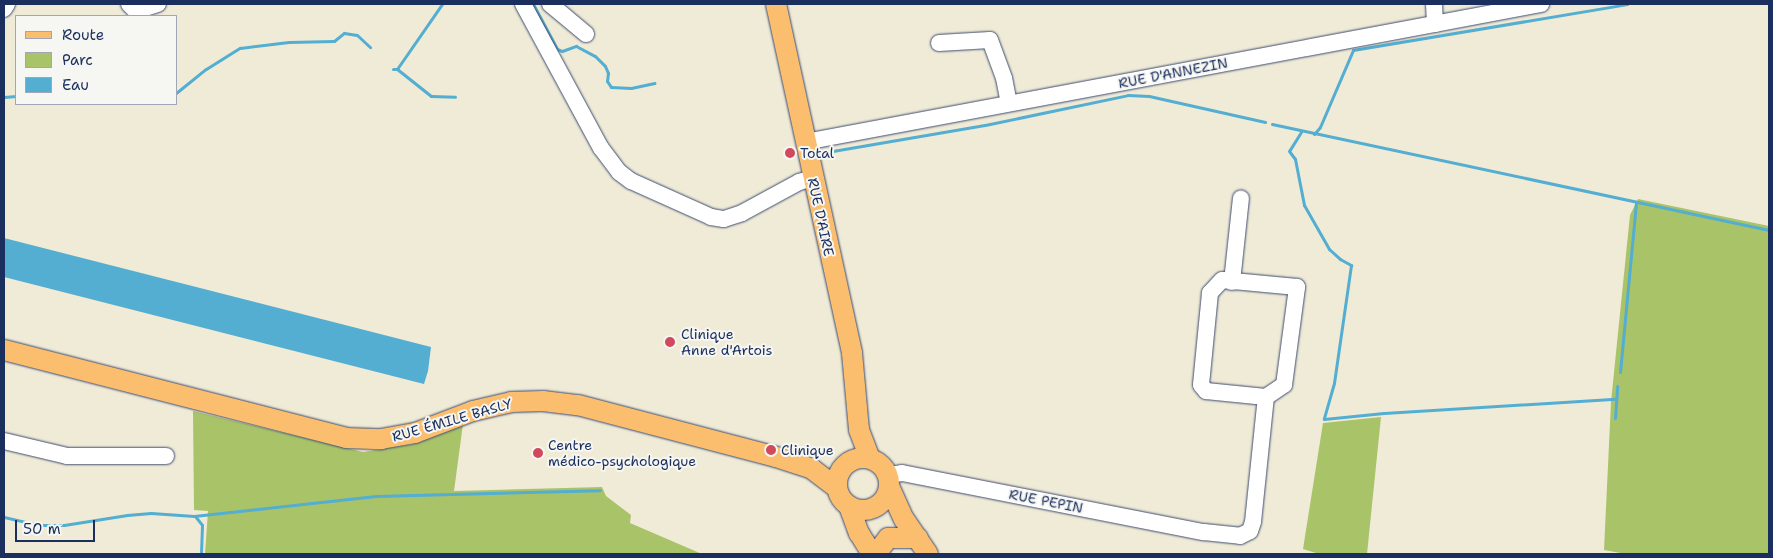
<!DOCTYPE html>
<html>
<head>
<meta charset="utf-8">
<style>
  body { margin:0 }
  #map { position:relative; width:1773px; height:558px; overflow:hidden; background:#f0ebd7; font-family:"Shantell Sans",sans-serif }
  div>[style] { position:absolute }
  .green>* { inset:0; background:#a9c369 }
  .water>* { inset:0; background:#53aed1 }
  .stream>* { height:3px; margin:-1.5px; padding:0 1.5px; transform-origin:1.5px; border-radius:1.5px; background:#53aed1 }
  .roads { filter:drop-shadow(0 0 1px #3b4b70) drop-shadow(0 0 1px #3b4b70) }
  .minor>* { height:16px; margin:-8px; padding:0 8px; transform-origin:8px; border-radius:8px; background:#fff }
  .major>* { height:20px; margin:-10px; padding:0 10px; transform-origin:10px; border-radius:10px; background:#fbbd6e }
  .major>.ring { margin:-10px; padding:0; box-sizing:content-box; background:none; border:20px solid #fbbd6e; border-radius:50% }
  .dots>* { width:14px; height:14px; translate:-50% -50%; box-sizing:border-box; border:2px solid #f6f6f2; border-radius:50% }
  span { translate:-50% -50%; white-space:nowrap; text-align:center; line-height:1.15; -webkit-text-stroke:4px #f6f6f2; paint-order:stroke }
  .street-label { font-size:14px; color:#1b2f5e }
  .poi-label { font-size:14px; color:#1b2f5e }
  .left { translate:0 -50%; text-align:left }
  .frame { position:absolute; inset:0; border:5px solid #1b2f5e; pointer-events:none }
  .legend { position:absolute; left:15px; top:15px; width:162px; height:90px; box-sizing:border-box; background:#f6f6f2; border:1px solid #9ea6b7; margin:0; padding:6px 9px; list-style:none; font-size:15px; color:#1b2f5e }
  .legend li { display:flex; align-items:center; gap:10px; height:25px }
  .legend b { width:25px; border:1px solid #9ea6b7 }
  .scale { position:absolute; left:15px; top:520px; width:80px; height:22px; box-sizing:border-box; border:2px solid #1b2f5e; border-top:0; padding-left:6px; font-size:15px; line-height:18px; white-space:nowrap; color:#1b2f5e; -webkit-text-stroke:4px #f6f6f2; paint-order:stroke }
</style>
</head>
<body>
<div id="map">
  <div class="green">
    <i style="clip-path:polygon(1638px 199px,1769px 226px,1769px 554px,1626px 554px,1604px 550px,1611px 402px,1630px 215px)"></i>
    <i style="clip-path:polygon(193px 411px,363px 452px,413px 444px,463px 424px,454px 491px,602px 487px,606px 496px,631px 515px,630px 523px,702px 554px,205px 554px,208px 511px,194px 510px)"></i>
    <i style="clip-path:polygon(1381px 417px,1367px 554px,1319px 554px,1303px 549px,1323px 423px)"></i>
  </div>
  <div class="water">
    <i style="clip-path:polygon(4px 238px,431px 347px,428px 371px,424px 384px,4px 277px)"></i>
  </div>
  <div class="stream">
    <i style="left:533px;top:4px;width:51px;rotate:61.9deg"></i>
    <i style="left:557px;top:49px;width:5px;rotate:22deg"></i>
    <i style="left:562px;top:51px;width:15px;rotate:-20deg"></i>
    <i style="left:576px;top:46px;width:21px;rotate:28deg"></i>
    <i style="left:595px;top:56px;width:14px;rotate:45deg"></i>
    <i style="left:605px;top:66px;width:8px;rotate:67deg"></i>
    <i style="left:608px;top:73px;width:8px;rotate:97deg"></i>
    <i style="left:607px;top:81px;width:7px;rotate:56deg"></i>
    <i style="left:611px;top:87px;width:20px;rotate:3deg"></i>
    <i style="left:631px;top:88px;width:24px;rotate:-12deg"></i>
    <i style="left:393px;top:69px;width:4px"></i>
    <i style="left:397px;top:69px;width:79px;rotate:-55.3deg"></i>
    <i style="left:397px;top:69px;width:43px;rotate:38.5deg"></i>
    <i style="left:431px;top:96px;width:24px;rotate:2deg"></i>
    <i style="left:176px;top:93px;width:38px;rotate:-39deg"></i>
    <i style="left:206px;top:69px;width:40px;rotate:-32deg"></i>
    <i style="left:240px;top:48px;width:49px;rotate:-7deg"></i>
    <i style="left:289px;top:42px;width:45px;rotate:-1.3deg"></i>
    <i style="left:334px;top:41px;width:13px;rotate:-39deg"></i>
    <i style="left:344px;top:33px;width:13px;rotate:9deg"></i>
    <i style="left:357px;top:35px;width:18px;rotate:43deg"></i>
    <i style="left:4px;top:97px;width:12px;rotate:-5deg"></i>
    <i style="left:1272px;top:124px;width:508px;rotate:12.04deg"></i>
    <i style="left:1301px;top:132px;width:22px;rotate:122deg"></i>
    <i style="left:1289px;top:151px;width:10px;rotate:53deg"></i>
    <i style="left:1295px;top:159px;width:47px;rotate:78.9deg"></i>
    <i style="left:1304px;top:205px;width:51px;rotate:60.4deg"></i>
    <i style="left:1329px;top:249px;width:15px;rotate:42deg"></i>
    <i style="left:1340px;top:259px;width:13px;rotate:29deg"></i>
    <i style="left:1351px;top:265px;width:119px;rotate:98.2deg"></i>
    <i style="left:1334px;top:383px;width:37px;rotate:106deg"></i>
    <i style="left:1324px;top:419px;width:60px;rotate:-5.7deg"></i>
    <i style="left:1384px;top:413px;width:232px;rotate:-3.5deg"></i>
    <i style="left:1314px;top:134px;width:9px;rotate:-49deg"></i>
    <i style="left:1320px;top:127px;width:84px;rotate:-66.8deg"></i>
    <i style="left:1353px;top:50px;width:278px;rotate:-9.5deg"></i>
    <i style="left:821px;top:153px;width:166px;rotate:-9.7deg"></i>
    <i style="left:985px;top:125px;width:146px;rotate:-11.8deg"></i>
    <i style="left:1128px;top:95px;width:21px;rotate:3deg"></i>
    <i style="left:1149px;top:96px;width:119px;rotate:12.6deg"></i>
    <i style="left:1620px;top:372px;width:170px;rotate:-84.6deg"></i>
    <i style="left:1615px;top:418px;width:32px;rotate:-86deg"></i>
    <i style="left:195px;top:516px;width:11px;rotate:52deg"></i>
    <i style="left:202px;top:525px;width:29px;rotate:92deg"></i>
    <i style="left:4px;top:517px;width:35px;rotate:13deg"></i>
    <i style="left:38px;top:525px;width:26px"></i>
    <i style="left:64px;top:525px;width:64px;rotate:-9deg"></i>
    <i style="left:127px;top:515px;width:24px;rotate:-5deg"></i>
    <i style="left:151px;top:513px;width:43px;rotate:4deg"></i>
    <i style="left:194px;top:516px;width:183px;rotate:-6.3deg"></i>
    <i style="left:376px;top:496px;width:224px;rotate:-1.5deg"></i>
  </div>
  <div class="roads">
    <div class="minor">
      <i style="left:129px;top:4px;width:10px;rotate:45deg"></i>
      <i style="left:136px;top:11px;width:23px;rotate:-18deg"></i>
      <i style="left:523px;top:4px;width:164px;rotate:61.6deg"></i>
      <i style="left:601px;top:148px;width:30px;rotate:53deg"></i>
      <i style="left:619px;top:172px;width:15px;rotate:37deg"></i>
      <i style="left:631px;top:181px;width:88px;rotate:24.2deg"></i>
      <i style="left:711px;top:217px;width:13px;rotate:9deg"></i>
      <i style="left:724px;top:219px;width:19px;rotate:-18deg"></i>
      <i style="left:742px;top:213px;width:65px;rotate:-28.5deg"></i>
      <i style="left:799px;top:182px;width:15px;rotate:-16deg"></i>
      <i style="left:550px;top:4px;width:47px;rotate:39.8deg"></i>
      <i style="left:1434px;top:4px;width:20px;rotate:87deg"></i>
      <i style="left:4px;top:9px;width:6px;rotate:-59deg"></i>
      <i style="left:939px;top:43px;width:51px;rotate:-3.4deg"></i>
      <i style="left:990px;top:40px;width:40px;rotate:69.8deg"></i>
      <i style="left:1004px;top:78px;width:25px;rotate:79deg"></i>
      <i style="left:805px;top:142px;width:749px;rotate:-10.62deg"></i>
      <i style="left:1232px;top:282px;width:84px;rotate:-83.9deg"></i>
      <i style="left:4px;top:441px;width:65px;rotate:13.4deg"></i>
      <i style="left:67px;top:456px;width:99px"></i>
      <i style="left:888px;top:475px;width:14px;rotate:-8deg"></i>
      <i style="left:902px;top:473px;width:308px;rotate:11.1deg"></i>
      <i style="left:1204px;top:532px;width:36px;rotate:6deg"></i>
      <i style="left:1240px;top:536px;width:11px;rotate:-27deg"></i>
      <i style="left:1250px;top:531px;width:9px;rotate:-72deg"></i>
      <i style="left:1253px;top:522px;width:126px;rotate:-84.1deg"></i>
      <i style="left:1266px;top:397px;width:22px;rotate:-34deg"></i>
      <i style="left:1284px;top:385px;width:99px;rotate:-82.4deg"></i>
      <i style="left:1297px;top:287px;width:75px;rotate:-174.7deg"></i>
      <i style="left:1222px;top:280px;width:18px;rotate:133deg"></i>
      <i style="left:1210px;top:293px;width:92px;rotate:95.6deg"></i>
      <i style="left:1201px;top:385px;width:8px;rotate:50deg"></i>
      <i style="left:1206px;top:391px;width:60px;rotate:5.7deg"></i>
    </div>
    <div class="major">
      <i style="left:776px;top:4px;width:357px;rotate:77.7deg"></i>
      <i style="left:852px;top:353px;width:77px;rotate:84.8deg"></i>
      <i style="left:859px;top:430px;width:30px;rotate:69deg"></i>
      <i style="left:4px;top:350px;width:353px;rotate:14.4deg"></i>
      <i style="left:346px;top:438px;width:35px;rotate:2deg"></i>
      <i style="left:381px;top:439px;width:35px;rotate:-10deg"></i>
      <i style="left:415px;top:433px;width:62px;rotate:-20.8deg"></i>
      <i style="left:473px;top:411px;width:39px;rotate:-13deg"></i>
      <i style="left:511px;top:402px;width:32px;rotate:-2deg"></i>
      <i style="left:543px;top:401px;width:35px;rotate:7deg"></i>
      <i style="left:578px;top:405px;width:205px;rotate:14.7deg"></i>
      <i style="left:776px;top:457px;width:38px;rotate:18deg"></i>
      <i style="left:812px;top:469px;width:31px;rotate:37deg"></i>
      <i class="ring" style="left:837px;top:458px;width:32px;height:32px"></i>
      <i style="left:889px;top:486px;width:36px;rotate:66deg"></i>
      <i style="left:904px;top:519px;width:42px;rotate:55.6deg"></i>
      <i style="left:849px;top:506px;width:29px;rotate:70deg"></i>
      <i style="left:859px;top:533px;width:25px;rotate:58deg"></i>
      <i style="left:876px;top:554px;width:20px;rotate:-53deg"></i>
      <i style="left:888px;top:538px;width:30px"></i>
    </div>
  </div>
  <div class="dots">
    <i style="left:790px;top:153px;background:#d1495b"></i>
    <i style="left:670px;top:342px;background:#d1495b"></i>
    <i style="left:771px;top:450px;background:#d1495b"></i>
    <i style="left:538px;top:453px;background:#d1495b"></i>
  </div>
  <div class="street-label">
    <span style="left:1173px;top:73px;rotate:-11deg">RUE D'ANNEZIN</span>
    <span style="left:821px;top:217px;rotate:78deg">RUE D'AIRE</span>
    <span style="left:452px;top:420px;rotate:-16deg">RUE ÉMILE BASLY</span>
    <span style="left:1046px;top:501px;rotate:11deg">RUE PEPIN</span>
  </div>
  <div class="poi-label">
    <span class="left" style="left:800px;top:153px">Total</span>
    <span class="left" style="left:681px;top:342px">Clinique<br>Anne d'Artois</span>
    <span class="left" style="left:548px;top:453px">Centre<br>médico-psychologique</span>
    <span class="left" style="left:781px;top:450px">Clinique</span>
  </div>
  <div class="frame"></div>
  <ul class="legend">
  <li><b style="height:6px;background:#fbbd6e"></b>Route</li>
  <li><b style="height:14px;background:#a9c369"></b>Parc</li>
  <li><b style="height:14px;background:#53aed1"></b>Eau</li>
  </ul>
  <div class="scale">50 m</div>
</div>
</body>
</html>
